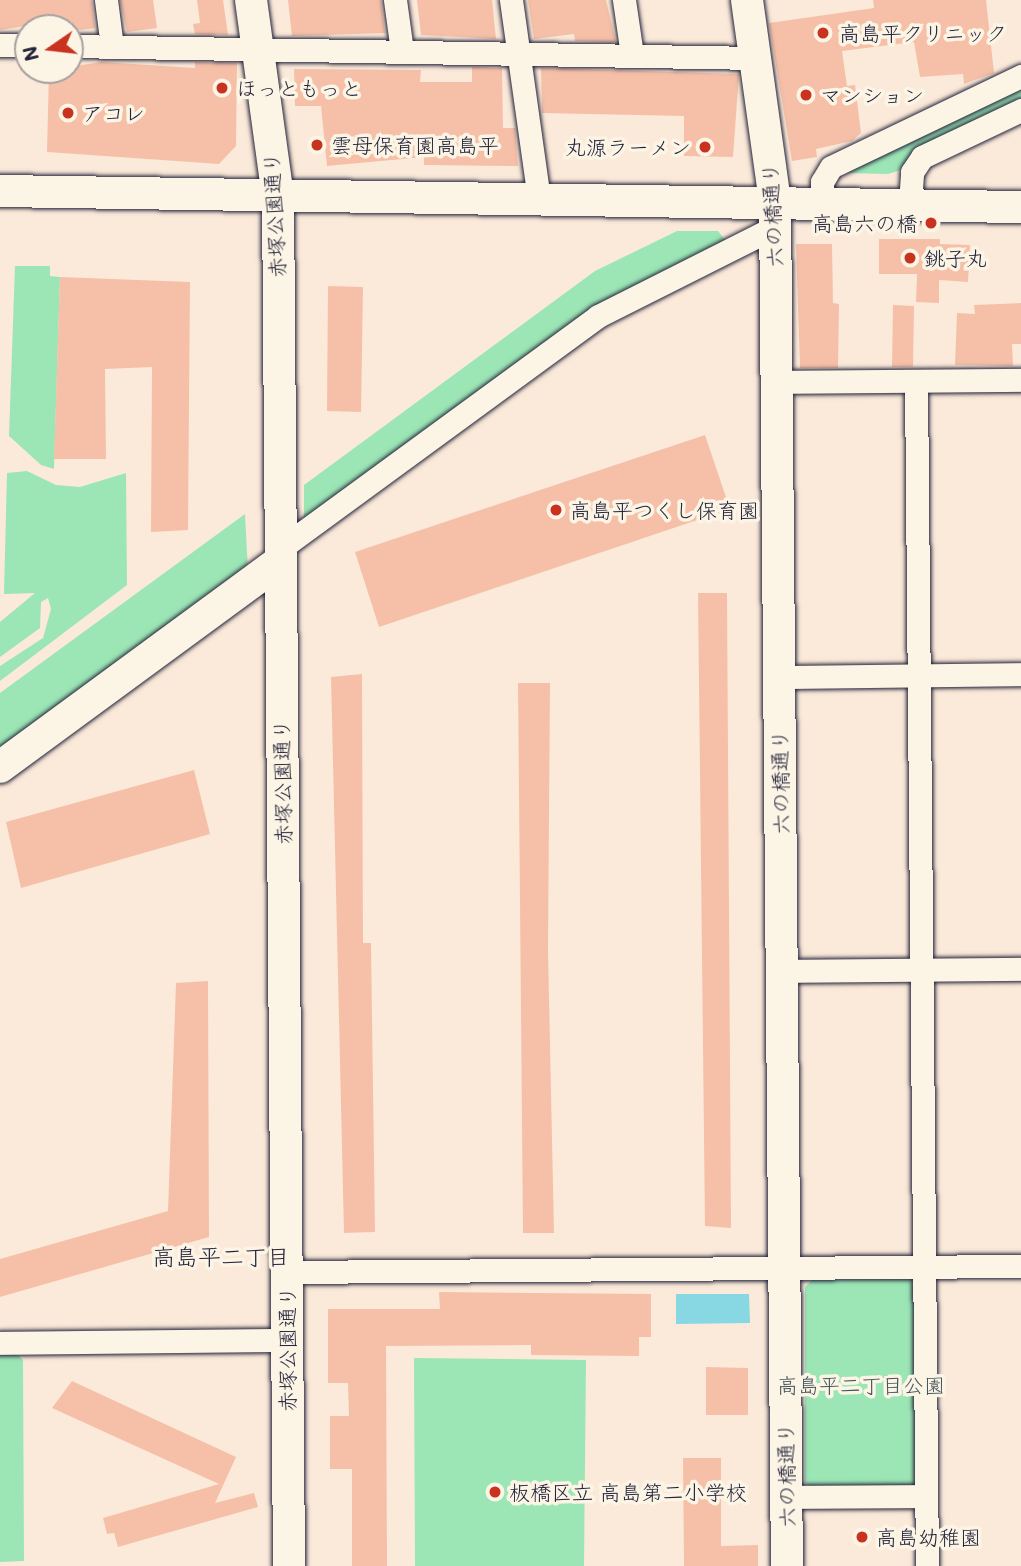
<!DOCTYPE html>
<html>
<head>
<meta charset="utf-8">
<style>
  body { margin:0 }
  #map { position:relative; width:1021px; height:1566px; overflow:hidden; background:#fbead9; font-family:Mali,"Klee One",sans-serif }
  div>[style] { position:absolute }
  .green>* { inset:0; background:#9ce6b5 }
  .water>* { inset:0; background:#88d8e3 }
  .building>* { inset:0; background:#f6c0a8 }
  .roads { filter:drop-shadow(0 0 2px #22223b) drop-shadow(0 0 2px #22223b) }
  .street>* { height:23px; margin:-11.5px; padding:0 11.5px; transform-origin:11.5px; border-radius:11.5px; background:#fcf5e5 }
  .secondary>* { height:32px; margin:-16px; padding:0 16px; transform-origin:16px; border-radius:16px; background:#fcf5e5 }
  .dots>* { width:19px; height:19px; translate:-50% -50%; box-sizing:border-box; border:4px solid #fcf5e5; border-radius:50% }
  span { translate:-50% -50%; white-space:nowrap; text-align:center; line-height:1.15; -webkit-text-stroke:7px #fcf5e5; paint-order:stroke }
  .poi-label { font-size:21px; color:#22223b }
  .left { translate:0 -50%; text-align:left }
  .right { translate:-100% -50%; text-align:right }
  .street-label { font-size:21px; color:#22223b }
  .park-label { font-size:21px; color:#40535a }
  .neighbourhood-label { font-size:23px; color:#22223b }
  .north { position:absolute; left:14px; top:14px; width:70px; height:70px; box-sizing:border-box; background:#fcf5e5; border:2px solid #a5a1a1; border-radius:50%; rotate:256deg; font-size:19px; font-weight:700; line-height:28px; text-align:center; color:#22223b }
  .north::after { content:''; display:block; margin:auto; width:24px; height:32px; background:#c8321e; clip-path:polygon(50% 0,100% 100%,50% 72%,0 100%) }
</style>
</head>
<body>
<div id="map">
  <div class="green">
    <i style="clip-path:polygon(1021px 83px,1021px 103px,910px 155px,901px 170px,888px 174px,845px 173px)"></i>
    <i style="clip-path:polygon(677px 231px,718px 231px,727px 242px,309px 519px,304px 517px,304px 485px,595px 271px)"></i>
    <i style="clip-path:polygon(15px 266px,50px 266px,50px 276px,60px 277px,54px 469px,41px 465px,9px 436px)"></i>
    <i style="clip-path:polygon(27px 471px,56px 485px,80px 487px,126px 473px,127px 585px,0 681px,0 666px,43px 638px,51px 609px,48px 598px,41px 602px,40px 628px,0 657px,0 622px,35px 593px,4px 594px,7px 473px)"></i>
    <i style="clip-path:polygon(245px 514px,248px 572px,0 756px,0 693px)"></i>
    <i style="clip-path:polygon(909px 1279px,917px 1289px,918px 1481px,910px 1489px,813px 1491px,805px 1482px,805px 1287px,812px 1280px)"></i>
    <i style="clip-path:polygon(0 1354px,17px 1354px,23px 1360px,24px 1561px,0 1562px)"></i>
    <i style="clip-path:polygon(414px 1358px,586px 1360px,584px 1566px,415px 1566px)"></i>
  </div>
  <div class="water">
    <i style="clip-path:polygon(676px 1294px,749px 1294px,750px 1323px,676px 1324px)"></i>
  </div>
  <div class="building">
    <i style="clip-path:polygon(0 0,92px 0,95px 28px,73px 31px,72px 22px,45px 26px,45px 23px,0 30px)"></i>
    <i style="clip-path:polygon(120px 0,153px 0,157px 28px,127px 32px)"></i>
    <i style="clip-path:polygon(197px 0,223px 0,228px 35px,195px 34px,193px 24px,200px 23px)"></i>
    <i style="clip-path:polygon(288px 0,381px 0,385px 33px,292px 36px)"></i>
    <i style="clip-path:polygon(417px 0,492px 0,496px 39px,421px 35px)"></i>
    <i style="clip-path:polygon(528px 0,606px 0,616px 42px,575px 41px,574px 34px,534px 39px)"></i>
    <i style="clip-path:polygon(873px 0,986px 0,994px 73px,964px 84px,963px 74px,920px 77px,914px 42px,842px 51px,847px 86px,855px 85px,861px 133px,852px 141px,816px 149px,817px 157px,792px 161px,769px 23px,874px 8px)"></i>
    <i style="clip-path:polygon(101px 62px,195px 68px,195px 62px,237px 63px,236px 146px,219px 164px,47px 152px,49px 70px)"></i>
    <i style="clip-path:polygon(472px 67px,502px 68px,503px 128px,515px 128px,518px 166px,424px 165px,424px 157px,327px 166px,321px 106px,295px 106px,294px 69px,421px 70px,420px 82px,472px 82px)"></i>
    <i style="clip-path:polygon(541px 68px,739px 74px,733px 157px,684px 156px,684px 116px,542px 113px)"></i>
    <i style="clip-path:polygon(879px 239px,940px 239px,940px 244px,970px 245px,968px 282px,939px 280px,939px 303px,916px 302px,917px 274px,879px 274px)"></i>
    <i style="clip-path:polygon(796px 244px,832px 244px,833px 303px,839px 304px,838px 368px,800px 368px)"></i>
    <i style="clip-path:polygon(60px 277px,190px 282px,188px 530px,151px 532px,152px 367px,105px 369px,106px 459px,54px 459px)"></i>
    <i style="clip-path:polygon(328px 286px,363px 287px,361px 412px,327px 411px)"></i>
    <i style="clip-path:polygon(1021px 303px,1021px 344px,1012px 344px,1013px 366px,955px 365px,957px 313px,975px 314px,974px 305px)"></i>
    <i style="clip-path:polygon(893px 305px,914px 306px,913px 367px,892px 367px)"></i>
    <i style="clip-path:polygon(705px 435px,730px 509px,379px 627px,355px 552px)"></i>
    <i style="clip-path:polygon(698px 593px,727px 593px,731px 1228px,705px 1226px)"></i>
    <i style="clip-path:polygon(362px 674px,363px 943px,371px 943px,375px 1232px,344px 1233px,331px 677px)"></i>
    <i style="clip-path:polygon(518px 683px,550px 683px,548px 950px,554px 1233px,523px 1233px)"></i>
    <i style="clip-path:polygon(194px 770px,210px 834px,21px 888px,6px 822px)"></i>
    <i style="clip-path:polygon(208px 981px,209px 1237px,0 1297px,0 1259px,168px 1211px,176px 983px)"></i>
    <i style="clip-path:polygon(439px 1292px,651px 1294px,651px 1337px,639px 1337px,639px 1356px,531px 1355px,531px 1345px,386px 1346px,387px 1566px,352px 1566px,352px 1469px,330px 1469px,330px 1416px,349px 1416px,348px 1383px,328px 1383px,328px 1309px,440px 1309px)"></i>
    <i style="clip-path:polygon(706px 1367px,748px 1368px,748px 1415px,706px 1415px)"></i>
    <i style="clip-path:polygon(72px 1381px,236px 1457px,215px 1503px,254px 1493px,258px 1507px,118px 1547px,114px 1533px,107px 1534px,103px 1518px,219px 1484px,52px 1408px)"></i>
    <i style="clip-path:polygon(683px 1458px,721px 1458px,721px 1546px,758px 1545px,758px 1566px,684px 1566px)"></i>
  </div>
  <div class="roads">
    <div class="street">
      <i style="left:106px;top:0;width:47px;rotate:82.7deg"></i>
      <i style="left:395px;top:0;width:51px;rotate:82.2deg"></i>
      <i style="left:511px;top:0;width:202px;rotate:82deg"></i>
      <i style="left:624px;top:0;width:56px;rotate:81.7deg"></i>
      <i style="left:0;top:45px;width:28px"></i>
      <i style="left:70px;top:46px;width:685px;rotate:1deg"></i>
      <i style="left:822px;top:202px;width:20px;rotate:-90deg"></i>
      <i style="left:822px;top:182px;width:17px;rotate:-59deg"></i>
      <i style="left:831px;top:167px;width:211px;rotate:-25.6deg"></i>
      <i style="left:910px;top:203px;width:31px;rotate:-86deg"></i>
      <i style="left:912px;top:172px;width:18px;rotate:-56deg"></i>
      <i style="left:922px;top:157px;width:110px;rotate:-25.4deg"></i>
      <i style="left:916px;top:381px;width:1185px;rotate:89.47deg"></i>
      <i style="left:776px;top:382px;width:245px;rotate:-0.5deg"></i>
      <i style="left:280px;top:549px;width:394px;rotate:-36.2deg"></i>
      <i style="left:598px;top:316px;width:198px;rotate:-26.7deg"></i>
      <i style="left:779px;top:677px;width:242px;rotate:-0.7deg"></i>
      <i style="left:781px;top:971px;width:240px;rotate:-0.5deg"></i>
      <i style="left:287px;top:1272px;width:734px;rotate:-0.47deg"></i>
      <i style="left:0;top:1343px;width:287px;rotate:-0.6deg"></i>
      <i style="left:786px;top:1497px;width:140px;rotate:-0.4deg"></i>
    </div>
    <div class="secondary">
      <i style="left:251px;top:0;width:198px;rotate:82.2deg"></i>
      <i style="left:278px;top:196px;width:1370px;rotate:89.54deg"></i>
      <i style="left:747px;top:0;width:204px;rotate:82.1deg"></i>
      <i style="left:775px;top:202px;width:1364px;rotate:89.5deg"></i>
      <i style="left:0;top:191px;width:1021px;rotate:0.9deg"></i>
      <i style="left:0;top:767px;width:348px;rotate:-36.3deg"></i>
    </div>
  </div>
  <div class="dots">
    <i style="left:823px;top:33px;background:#c8321e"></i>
    <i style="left:222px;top:88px;background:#c8321e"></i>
    <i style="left:806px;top:95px;background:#c8321e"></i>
    <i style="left:68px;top:113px;background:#c8321e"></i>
    <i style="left:317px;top:145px;background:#c8321e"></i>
    <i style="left:705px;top:147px;background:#c8321e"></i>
    <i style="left:931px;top:223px;background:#c8321e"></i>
    <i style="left:910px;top:258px;background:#c8321e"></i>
    <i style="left:556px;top:510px;background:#c8321e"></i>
    <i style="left:495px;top:1492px;background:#c8321e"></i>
    <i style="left:862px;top:1537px;background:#c8321e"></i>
  </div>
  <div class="poi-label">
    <span class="left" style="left:839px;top:33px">高島平クリニック</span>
    <span class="left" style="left:236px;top:88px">ほっともっと</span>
    <span class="left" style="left:820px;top:95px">マンション</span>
    <span class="left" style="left:82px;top:113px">アコレ</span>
    <span class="left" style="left:331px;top:145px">雲母保育園高島平</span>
    <span class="right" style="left:691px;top:147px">丸源ラーメン</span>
    <span class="right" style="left:917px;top:223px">高島六の橋</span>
    <span class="left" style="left:924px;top:258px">銚子丸</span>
    <span class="left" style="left:570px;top:510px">高島平つくし保育園</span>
    <span class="left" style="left:509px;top:1492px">板橋区立 高島第二小学校</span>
    <span class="left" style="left:876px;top:1537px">高島幼稚園</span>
  </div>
  <div class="street-label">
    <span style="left:274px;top:215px;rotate:-93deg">赤塚公園通り</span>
    <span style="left:772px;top:215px;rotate:-93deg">六の橋通り</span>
    <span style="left:282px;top:782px;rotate:-91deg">赤塚公園通り</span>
    <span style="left:780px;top:782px;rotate:-91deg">六の橋通り</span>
    <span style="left:287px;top:1349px;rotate:-90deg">赤塚公園通り</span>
    <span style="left:786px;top:1475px;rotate:-91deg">六の橋通り</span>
  </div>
  <div class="park-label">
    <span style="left:861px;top:1385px">高島平二丁目公園</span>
  </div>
  <div class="neighbourhood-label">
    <span style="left:221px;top:1256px">高島平二丁目</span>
  </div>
  <div class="north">N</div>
</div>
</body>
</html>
